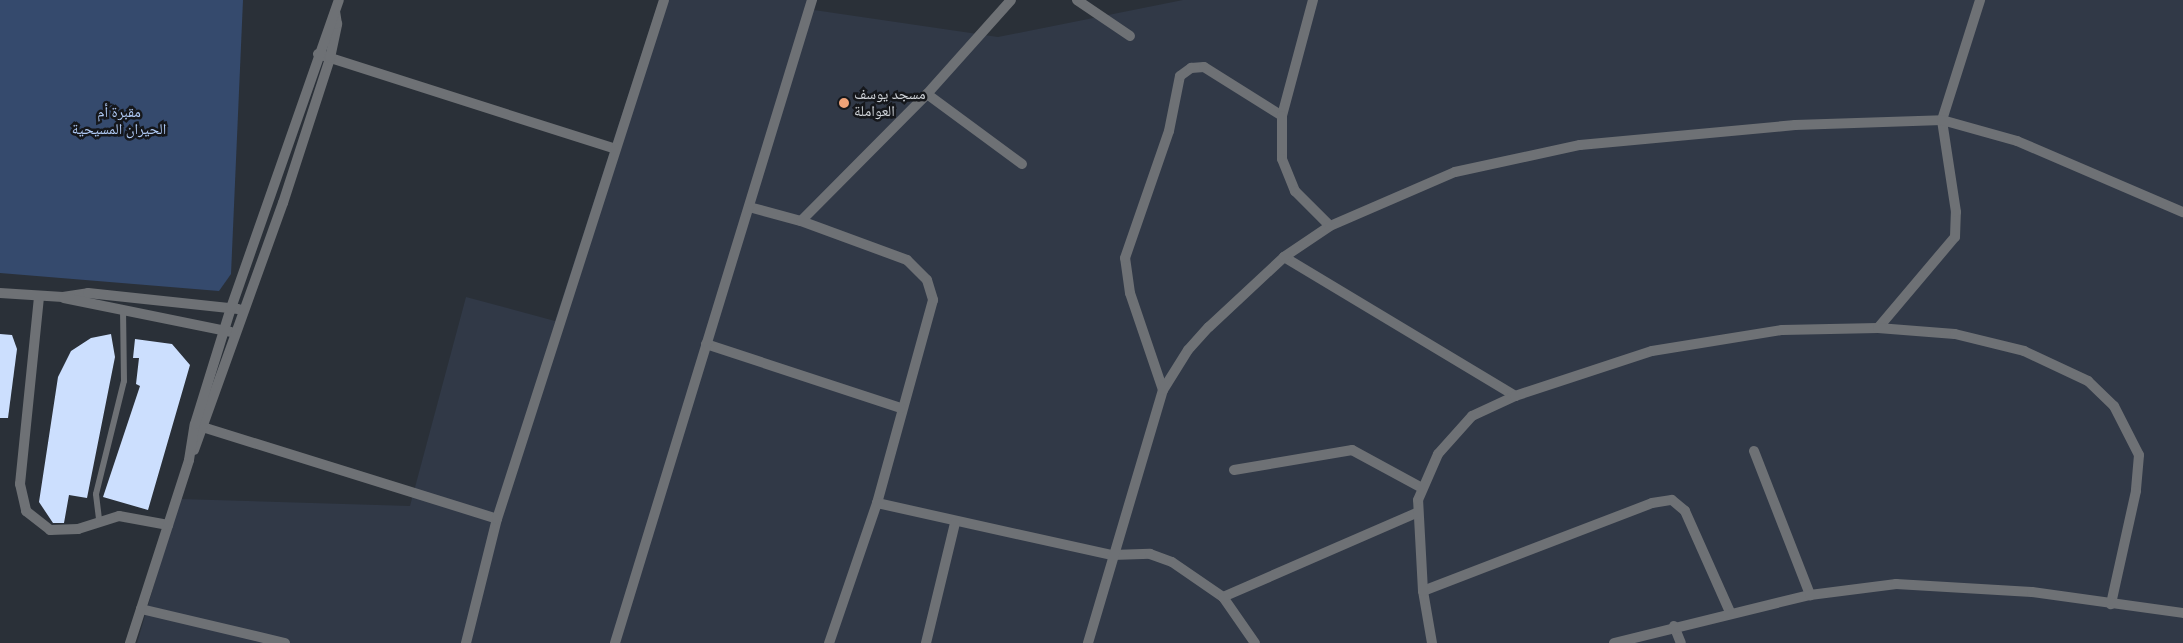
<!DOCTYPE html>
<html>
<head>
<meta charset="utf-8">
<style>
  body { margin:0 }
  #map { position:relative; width:2183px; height:643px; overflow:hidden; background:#2a3038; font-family:"Roboto Condensed","Noto Naskh Arabic",sans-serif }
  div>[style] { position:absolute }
  .built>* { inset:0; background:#313947 }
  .green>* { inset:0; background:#354a6d }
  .building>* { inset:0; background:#ccdffe }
  .service>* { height:6px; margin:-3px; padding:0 3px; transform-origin:3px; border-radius:3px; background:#6e7175 }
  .minor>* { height:10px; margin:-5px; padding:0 5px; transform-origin:5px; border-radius:5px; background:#6e7175 }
  .tertiary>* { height:10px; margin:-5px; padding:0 5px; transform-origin:5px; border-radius:5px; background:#6e7175 }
  .dots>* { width:14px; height:14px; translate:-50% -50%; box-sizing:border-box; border:2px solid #15171b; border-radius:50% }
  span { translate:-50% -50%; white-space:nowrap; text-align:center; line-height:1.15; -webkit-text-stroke:5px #15171b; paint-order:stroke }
  .poi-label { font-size:15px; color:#cfd3d8 }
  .left { translate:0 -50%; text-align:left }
  .park-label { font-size:15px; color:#afc9f3 }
</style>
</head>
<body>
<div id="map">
  <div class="built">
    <i style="clip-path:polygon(659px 0,810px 0,807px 9px,998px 37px,1183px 0,2183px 0,2183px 643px,137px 643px,179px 499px,410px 506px,466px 297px,555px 321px)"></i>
  </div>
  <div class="green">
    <i style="clip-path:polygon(0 0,243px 0,231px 274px,219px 291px,0 273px)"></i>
  </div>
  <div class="building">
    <i style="clip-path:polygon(0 334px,12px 335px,17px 349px,8px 418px,0 418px)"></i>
    <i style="clip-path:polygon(111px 334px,115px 357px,87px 498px,69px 495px,64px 523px,53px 523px,39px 502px,58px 377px,71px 351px,91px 338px)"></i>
    <i style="clip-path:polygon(135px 339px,172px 344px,190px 365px,148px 510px,103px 497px,140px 386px,136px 384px,139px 358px,133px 358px)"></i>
  </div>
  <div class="service">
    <i style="left:99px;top:519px;width:25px;rotate:-97deg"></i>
    <i style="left:96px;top:494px;width:116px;rotate:-76.1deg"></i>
    <i style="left:124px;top:381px;width:72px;rotate:-90.8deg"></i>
  </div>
  <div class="minor">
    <i style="left:1077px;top:0;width:64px;rotate:34.2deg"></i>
    <i style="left:318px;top:54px;width:312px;rotate:17.7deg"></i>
    <i style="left:927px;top:94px;width:118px;rotate:36.4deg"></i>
    <i style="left:749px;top:207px;width:54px;rotate:15.1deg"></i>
    <i style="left:801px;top:221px;width:113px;rotate:20.2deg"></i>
    <i style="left:907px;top:260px;width:28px;rotate:45deg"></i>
    <i style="left:927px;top:280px;width:21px;rotate:73deg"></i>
    <i style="left:933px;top:300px;width:211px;rotate:105.4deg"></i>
    <i style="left:877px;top:503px;width:148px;rotate:108.9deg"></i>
    <i style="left:801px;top:221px;width:179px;rotate:-45.2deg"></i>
    <i style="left:927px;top:94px;width:126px;rotate:-48.2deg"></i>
    <i style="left:1284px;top:257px;width:270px;rotate:31deg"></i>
    <i style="left:39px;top:297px;width:188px;rotate:95.8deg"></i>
    <i style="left:20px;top:484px;width:28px;rotate:77deg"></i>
    <i style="left:26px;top:511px;width:31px;rotate:38deg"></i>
    <i style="left:50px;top:530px;width:28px;rotate:-2deg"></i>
    <i style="left:78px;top:529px;width:43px;rotate:-17.6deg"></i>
    <i style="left:119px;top:516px;width:50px;rotate:10.4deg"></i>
    <i style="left:1878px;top:328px;width:119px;rotate:-49.8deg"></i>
    <i style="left:1955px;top:237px;width:25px;rotate:-88deg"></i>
    <i style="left:1956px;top:212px;width:93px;rotate:-98.7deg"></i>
    <i style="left:1942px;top:120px;width:126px;rotate:-72.4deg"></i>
    <i style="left:706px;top:344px;width:205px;rotate:18.2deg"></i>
    <i style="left:1163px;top:390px;width:102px;rotate:-108.8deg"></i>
    <i style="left:1130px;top:293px;width:35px;rotate:-98deg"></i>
    <i style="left:1125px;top:258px;width:134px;rotate:-70.9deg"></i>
    <i style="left:1169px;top:131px;width:56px;rotate:-78.7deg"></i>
    <i style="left:1180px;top:76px;width:14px;rotate:-36deg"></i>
    <i style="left:1191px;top:68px;width:13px;rotate:-4deg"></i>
    <i style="left:1204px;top:67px;width:92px;rotate:32.1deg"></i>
    <i style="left:196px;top:425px;width:315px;rotate:17.3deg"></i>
    <i style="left:1754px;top:451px;width:155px;rotate:68.7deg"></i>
    <i style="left:1234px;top:470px;width:120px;rotate:-9.6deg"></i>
    <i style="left:1352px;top:450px;width:80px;rotate:28.5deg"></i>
    <i style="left:877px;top:503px;width:241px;rotate:12.5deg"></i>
    <i style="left:1112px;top:555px;width:38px;rotate:-2deg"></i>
    <i style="left:1150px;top:554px;width:23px;rotate:20deg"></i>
    <i style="left:1172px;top:562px;width:62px;rotate:34.5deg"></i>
    <i style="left:1223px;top:597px;width:56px;rotate:55.2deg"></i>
    <i style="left:1423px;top:591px;width:245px;rotate:-21deg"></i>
    <i style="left:1652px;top:503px;width:20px;rotate:-9deg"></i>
    <i style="left:1672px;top:500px;width:17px;rotate:40deg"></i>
    <i style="left:1685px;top:511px;width:111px;rotate:66deg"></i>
    <i style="left:1223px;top:597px;width:210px;rotate:-23.5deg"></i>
    <i style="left:141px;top:609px;width:148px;rotate:13.3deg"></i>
    <i style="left:1674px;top:626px;width:18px;rotate:68deg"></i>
    <i style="left:466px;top:643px;width:128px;rotate:-76deg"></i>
    <i style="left:497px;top:519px;width:545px;rotate:-72.16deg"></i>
    <i style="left:615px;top:643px;width:673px;rotate:-72.97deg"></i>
    <i style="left:926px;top:643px;width:123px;rotate:-76.4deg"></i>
    <i style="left:1088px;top:643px;width:264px;rotate:-73.5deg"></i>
    <i style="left:1163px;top:390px;width:47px;rotate:-58deg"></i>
    <i style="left:1188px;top:350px;width:31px;rotate:-48deg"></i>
    <i style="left:1209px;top:327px;width:103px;rotate:-43deg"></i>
    <i style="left:1284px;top:257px;width:55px;rotate:-34deg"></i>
    <i style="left:1432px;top:643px;width:53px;rotate:-99.8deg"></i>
    <i style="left:1423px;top:591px;width:91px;rotate:-93.1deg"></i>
    <i style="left:1418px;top:500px;width:50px;rotate:-66.5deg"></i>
    <i style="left:1438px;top:454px;width:51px;rotate:-48.2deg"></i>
    <i style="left:1472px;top:416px;width:47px;rotate:-24.9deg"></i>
    <i style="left:1515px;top:396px;width:144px;rotate:-18.2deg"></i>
    <i style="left:1652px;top:351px;width:132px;rotate:-9.2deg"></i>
    <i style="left:1782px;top:330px;width:96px;rotate:-1.2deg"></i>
    <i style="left:1878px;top:328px;width:77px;rotate:4.5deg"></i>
    <i style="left:1955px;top:334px;width:71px;rotate:13.8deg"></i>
    <i style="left:2024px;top:351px;width:71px;rotate:25.1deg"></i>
    <i style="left:2088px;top:381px;width:36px;rotate:44deg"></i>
    <i style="left:2114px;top:406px;width:55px;rotate:63deg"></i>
    <i style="left:2139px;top:455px;width:36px;rotate:95deg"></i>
    <i style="left:2136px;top:491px;width:116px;rotate:102.5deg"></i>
    <i style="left:1614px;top:643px;width:202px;rotate:-13.8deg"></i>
    <i style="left:1810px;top:595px;width:87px;rotate:-7.3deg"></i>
    <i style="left:1896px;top:584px;width:136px;rotate:3.4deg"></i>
    <i style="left:2032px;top:592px;width:152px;rotate:7.9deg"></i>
  </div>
  <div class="tertiary">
    <i style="left:1313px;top:0;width:120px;rotate:105deg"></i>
    <i style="left:1282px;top:116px;width:43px;rotate:90deg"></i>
    <i style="left:1282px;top:159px;width:35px;rotate:68deg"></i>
    <i style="left:1295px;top:191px;width:49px;rotate:45deg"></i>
    <i style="left:1330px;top:226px;width:136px;rotate:-23.4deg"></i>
    <i style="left:1455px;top:172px;width:128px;rotate:-12.2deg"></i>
    <i style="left:1580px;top:145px;width:216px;rotate:-5.3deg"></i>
    <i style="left:1795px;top:125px;width:147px;rotate:-1.9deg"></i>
    <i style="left:1942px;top:120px;width:78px;rotate:15.6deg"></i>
    <i style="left:2017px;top:141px;width:181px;rotate:23.2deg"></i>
    <i style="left:0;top:293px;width:63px;rotate:3.6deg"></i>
    <i style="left:63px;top:297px;width:25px;rotate:-9deg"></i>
    <i style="left:88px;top:293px;width:151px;rotate:6.1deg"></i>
    <i style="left:64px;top:298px;width:170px;rotate:11.5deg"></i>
    <i style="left:194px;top:450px;width:263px;rotate:-70.2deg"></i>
    <i style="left:283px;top:203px;width:152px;rotate:-72deg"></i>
    <i style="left:330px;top:58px;width:35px;rotate:-78deg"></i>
    <i style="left:337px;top:24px;width:12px;rotate:-99deg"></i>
    <i style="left:130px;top:643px;width:192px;rotate:-72.1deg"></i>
    <i style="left:189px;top:460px;width:36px;rotate:-81deg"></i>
    <i style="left:195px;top:424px;width:121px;rotate:-72.8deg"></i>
    <i style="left:231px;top:308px;width:326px;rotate:-70.7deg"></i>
  </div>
  <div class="dots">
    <i style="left:844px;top:103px;background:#efa378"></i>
  </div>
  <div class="poi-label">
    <span class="left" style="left:854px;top:103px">مسجد يوسف<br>العواملة</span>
  </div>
  <div class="park-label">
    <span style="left:119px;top:121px">مقبرة أم<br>الحيران المسيحية</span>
  </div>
</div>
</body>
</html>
